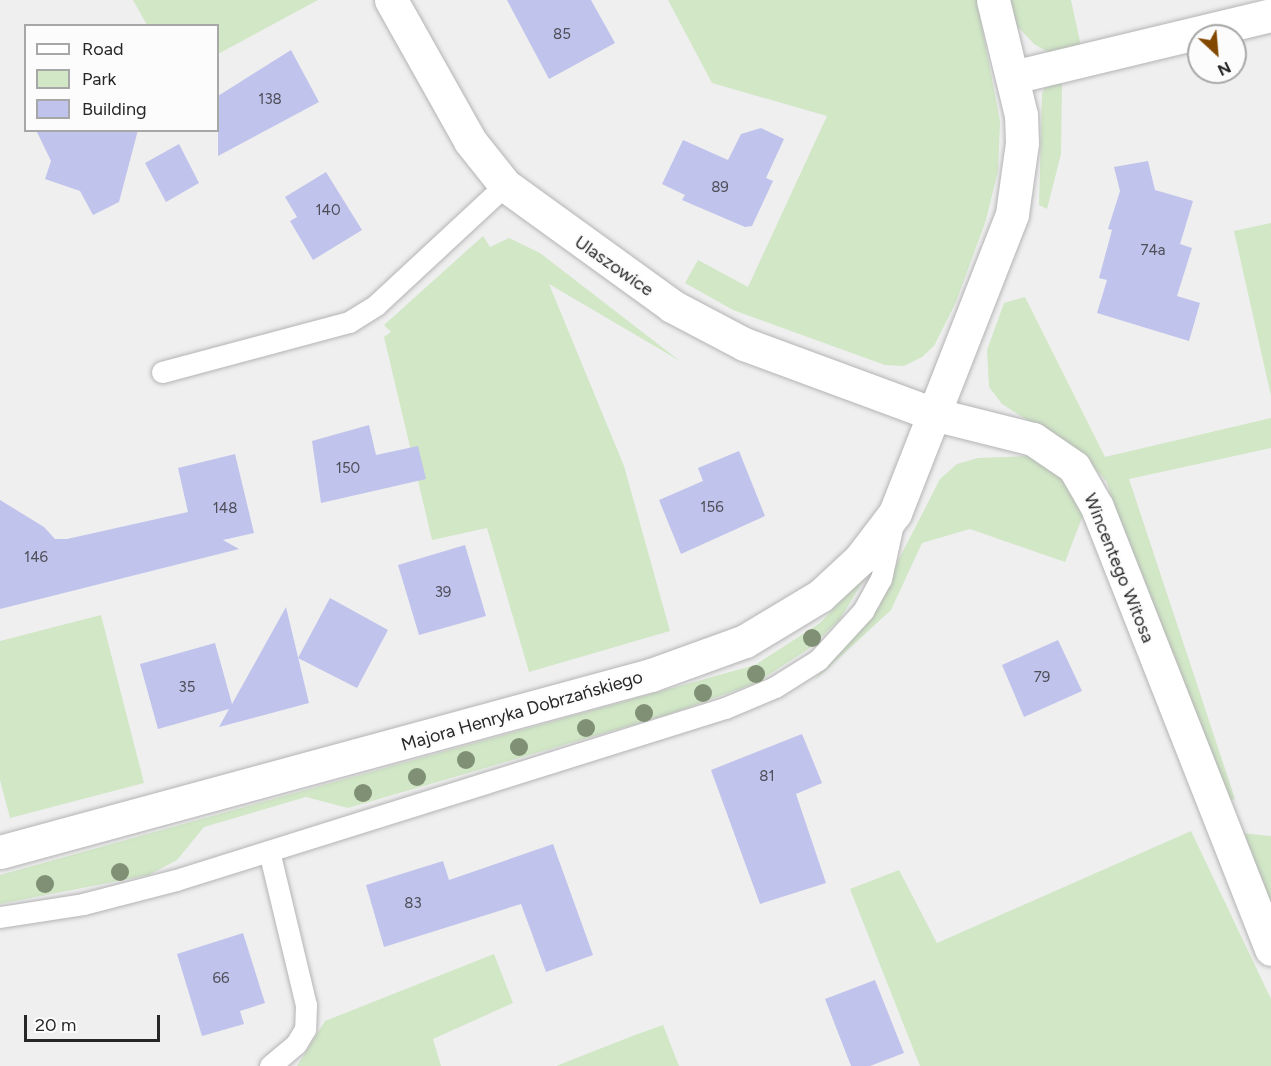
<!DOCTYPE html>
<html>
<head>
<meta charset="utf-8">
<style>
  body { margin:0 }
  #map { position:relative; width:1271px; height:1066px; overflow:hidden; background:#efeff0; font-family:Figtree,sans-serif }
  div>[style] { position:absolute }
  .green>* { inset:0; background:#d1e7c6 }
  .building>* { inset:0; background:#c0c3eb }
  .roads { filter:drop-shadow(0 0 2px #b4b4b5) drop-shadow(0 0 2px #b4b4b5) }
  .service>* { height:21px; margin:-10.5px; padding:0 10.5px; transform-origin:10.5px; border-radius:10.5px; background:#fff }
  .minor>* { height:33px; margin:-16.5px; padding:0 16.5px; transform-origin:16.5px; border-radius:16.5px; background:#fff }
  .trees>* { width:18px; height:18px; margin:-9px; border-radius:50%; background:#7f9074 }
  span { translate:-50% -50%; white-space:nowrap; text-align:center; line-height:1.15; -webkit-text-stroke:4.5px #fcfcfd; paint-order:stroke }
  .number-label { font-size:15px; color:#4d4e58 }
  .number-label span { -webkit-text-stroke-width:0 }
  .street-label { font-size:18px; color:#272727 }
  .legend { position:absolute; left:24px; top:24px; width:195px; height:108px; box-sizing:border-box; background:#fcfcfd; border:2px solid #a7a7a7; margin:0; padding:8px 10px; list-style:none; font-size:18px; color:#272727 }
  .legend li { display:flex; align-items:center; gap:12px; height:30px }
  .legend b { width:30px; border:2px solid #a7a7a7 }
  .north { position:absolute; left:1187px; top:24px; width:60px; height:60px; box-sizing:border-box; background:#fcfcfd; border:2px solid #a7a7a7; border-radius:50%; rotate:154deg; font-size:16px; font-weight:700; line-height:24px; text-align:center; color:#272727 }
  .north::after { content:''; display:block; margin:auto; width:21px; height:27px; background:#834800; clip-path:polygon(50% 0,100% 100%,50% 72%,0 100%) }
  .scale { position:absolute; left:24px; top:1015px; width:136px; height:27px; box-sizing:border-box; border:3px solid #272727; border-top:0; padding-left:8px; font-size:18px; line-height:21px; white-space:nowrap; color:#272727; -webkit-text-stroke:4px #fcfcfd; paint-order:stroke }
</style>
</head>
<body>
<div id="map">
  <div class="green">
    <i style="clip-path:polygon(133px 0,318px 0,218px 54px,218px 26px,147px 25px)"></i>
    <i style="clip-path:polygon(668px 0,977px 0,1000px 121px,998px 171px,986px 220px,956px 302px,934px 346px,922px 357px,904px 366px,885px 365px,733px 310px,685px 283px,698px 260px,748px 287px,827px 116px,712px 83px)"></i>
    <i style="clip-path:polygon(1004px 0,1071px 0,1081px 46px,1051px 54px,1034px 44px,1017px 26px)"></i>
    <i style="clip-path:polygon(1062px 79px,1061px 154px,1047px 209px,1039px 205px,1042px 94px,1047px 83px)"></i>
    <i style="clip-path:polygon(1271px 223px,1271px 396px,1234px 231px)"></i>
    <i style="clip-path:polygon(483px 236px,490px 247px,509px 238px,540px 253px,680px 361px,549px 284px,624px 466px,670px 631px,529px 672px,487px 528px,432px 540px,384px 337px,391px 332px,384px 325px)"></i>
    <i style="clip-path:polygon(1025px 297px,1105px 457px,1271px 418px,1271px 448px,1129px 479px,1235px 799px,1224px 801px,1119px 526px,1107px 482px,1084px 456px,1002px 404px,989px 387px,987px 350px,1004px 303px)"></i>
    <i style="clip-path:polygon(1032px 456px,1064px 471px,1085px 510px,1065px 562px,970px 529px,922px 543px,891px 610px,814px 681px,881px 594px,940px 479px,957px 464px,978px 458px)"></i>
    <i style="clip-path:polygon(870px 570px,840px 619px,810px 648px,756px 683px,670px 714px,348px 808px,306px 797px,204px 827px,177px 860px,149px 875px,0 904px,0 875px,755px 665px,820px 623px)"></i>
    <i style="clip-path:polygon(101px 615px,144px 783px,10px 818px,0 780px,0 641px)"></i>
    <i style="clip-path:polygon(1191px 831px,1271px 999px,1271px 1066px,920px 1066px,850px 889px,899px 870px,937px 943px)"></i>
    <i style="clip-path:polygon(1241px 833px,1271px 836px,1271px 912px)"></i>
    <i style="clip-path:polygon(494px 954px,513px 1003px,433px 1039px,441px 1066px,297px 1066px,325px 1021px)"></i>
    <i style="clip-path:polygon(663px 1025px,679px 1066px,556px 1066px,635px 1035px)"></i>
  </div>
  <div class="building">
    <i style="clip-path:polygon(507px 0,591px 0,615px 43px,549px 79px)"></i>
    <i style="clip-path:polygon(291px 50px,319px 102px,218px 156px,218px 96px)"></i>
    <i style="clip-path:polygon(761px 128px,784px 139px,766px 178px,773px 181px,752px 226px,745px 227px,682px 200px,685px 195px,662px 184px,683px 140px,728px 160px,741px 134px)"></i>
    <i style="clip-path:polygon(36px 130px,138px 130px,119px 202px,93px 215px,80px 191px,45px 179px,51px 161px)"></i>
    <i style="clip-path:polygon(179px 144px,199px 183px,166px 202px,145px 163px)"></i>
    <i style="clip-path:polygon(1148px 161px,1155px 190px,1193px 201px,1180px 244px,1192px 248px,1177px 296px,1200px 303px,1189px 341px,1097px 313px,1107px 280px,1099px 278px,1112px 230px,1108px 229px,1120px 191px,1114px 167px)"></i>
    <i style="clip-path:polygon(326px 172px,362px 230px,313px 260px,290px 221px,297px 217px,285px 197px)"></i>
    <i style="clip-path:polygon(369px 425px,376px 455px,418px 446px,426px 479px,321px 503px,312px 441px)"></i>
    <i style="clip-path:polygon(739px 451px,765px 516px,681px 554px,659px 500px,703px 481px,698px 468px)"></i>
    <i style="clip-path:polygon(235px 454px,254px 533px,223px 540px,239px 549px,0 609px,0 500px,44px 527px,55px 539px,67px 539px,188px 512px,178px 468px)"></i>
    <i style="clip-path:polygon(465px 545px,486px 616px,419px 635px,398px 565px)"></i>
    <i style="clip-path:polygon(330px 598px,388px 630px,357px 688px,298px 658px)"></i>
    <i style="clip-path:polygon(286px 607px,309px 703px,219px 727px,229px 709px,158px 729px,140px 664px,215px 643px,232px 704px)"></i>
    <i style="clip-path:polygon(1058px 640px,1082px 691px,1024px 717px,1002px 665px)"></i>
    <i style="clip-path:polygon(802px 734px,822px 783px,796px 794px,826px 883px,760px 904px,711px 770px)"></i>
    <i style="clip-path:polygon(553px 844px,593px 955px,546px 972px,521px 904px,384px 947px,366px 885px,443px 861px,449px 880px)"></i>
    <i style="clip-path:polygon(243px 933px,265px 1003px,240px 1011px,244px 1024px,202px 1036px,177px 954px)"></i>
    <i style="clip-path:polygon(875px 980px,904px 1053px,870px 1066px,851px 1066px,825px 999px)"></i>
  </div>
  <div class="roads">
    <div class="service">
      <i style="left:162px;top:372px;width:194px;rotate:-15deg"></i>
      <i style="left:349px;top:322px;width:32px;rotate:-32deg"></i>
      <i style="left:376px;top:305px;width:176px;rotate:-42.9deg"></i>
      <i style="left:269px;top:851px;width:158px;rotate:76.5deg"></i>
      <i style="left:306px;top:1005px;width:24px;rotate:92deg"></i>
      <i style="left:305px;top:1029px;width:17px;rotate:121deg"></i>
      <i style="left:296px;top:1044px;width:34px;rotate:140deg"></i>
      <i style="left:0;top:917px;width:84px;rotate:-8.9deg"></i>
      <i style="left:83px;top:904px;width:96px;rotate:-14.5deg"></i>
      <i style="left:176px;top:880px;width:575px;rotate:-17.4deg"></i>
      <i style="left:725px;top:708px;width:54px;rotate:-22.8deg"></i>
      <i style="left:775px;top:687px;width:51px;rotate:-32.1deg"></i>
      <i style="left:818px;top:660px;width:67px;rotate:-47.4deg"></i>
      <i style="left:863px;top:611px;width:37px;rotate:-61deg"></i>
      <i style="left:881px;top:579px;width:61px;rotate:-77.8deg"></i>
    </div>
    <div class="minor">
      <i style="left:391px;top:0;width:162px;rotate:60.7deg"></i>
      <i style="left:470px;top:141px;width:56px;rotate:51.5deg"></i>
      <i style="left:505px;top:185px;width:206px;rotate:35.9deg"></i>
      <i style="left:672px;top:306px;width:81px;rotate:27.8deg"></i>
      <i style="left:744px;top:344px;width:202px;rotate:20.3deg"></i>
      <i style="left:933px;top:414px;width:103px;rotate:14deg"></i>
      <i style="left:1033px;top:439px;width:50px;rotate:34.3deg"></i>
      <i style="left:1074px;top:467px;width:46px;rotate:60.1deg"></i>
      <i style="left:1097px;top:507px;width:475px;rotate:68.5deg"></i>
      <i style="left:1013px;top:77px;width:265px;rotate:-13.5deg"></i>
      <i style="left:0;top:852px;width:675px;rotate:-15.21deg"></i>
      <i style="left:651px;top:675px;width:100px;rotate:-19.9deg"></i>
      <i style="left:745px;top:641px;width:87px;rotate:-31deg"></i>
      <i style="left:820px;top:596px;width:54px;rotate:-42.8deg"></i>
      <i style="left:860px;top:559px;width:58px;rotate:-52.7deg"></i>
      <i style="left:895px;top:513px;width:321px;rotate:-68.6deg"></i>
      <i style="left:1012px;top:214px;width:72px;rotate:-82deg"></i>
      <i style="left:1022px;top:143px;width:28px;rotate:-92deg"></i>
      <i style="left:1021px;top:115px;width:118px;rotate:-103.7deg"></i>
    </div>
  </div>
  <div class="trees">
    <i style="left:812px;top:638px"></i>
    <i style="left:756px;top:674px"></i>
    <i style="left:703px;top:693px"></i>
    <i style="left:644px;top:713px"></i>
    <i style="left:586px;top:728px"></i>
    <i style="left:519px;top:747px"></i>
    <i style="left:466px;top:760px"></i>
    <i style="left:417px;top:777px"></i>
    <i style="left:363px;top:793px"></i>
    <i style="left:120px;top:872px"></i>
    <i style="left:45px;top:884px"></i>
  </div>
  <div class="number-label">
    <span style="left:562px;top:35px">85</span>
    <span style="left:270px;top:100px">138</span>
    <span style="left:720px;top:188px">89</span>
    <span style="left:328px;top:211px">140</span>
    <span style="left:1153px;top:251px">74a</span>
    <span style="left:348px;top:469px">150</span>
    <span style="left:712px;top:508px">156</span>
    <span style="left:225px;top:509px">148</span>
    <span style="left:36px;top:558px">146</span>
    <span style="left:443px;top:593px">39</span>
    <span style="left:1042px;top:678px">79</span>
    <span style="left:187px;top:688px">35</span>
    <span style="left:767px;top:777px">81</span>
    <span style="left:413px;top:904px">83</span>
    <span style="left:221px;top:979px">66</span>
  </div>
  <div class="street-label">
    <span style="left:614px;top:266px;rotate:35deg">Ulaszowice</span>
    <span style="left:1119px;top:568px;rotate:68deg">Wincentego Witosa</span>
    <span style="left:522px;top:711px;rotate:-16deg">Majora Henryka Dobrzańskiego</span>
  </div>
  <ul class="legend">
  <li><b style="height:8px;background:#fff"></b>Road</li>
  <li><b style="height:16px;background:#d1e7c6"></b>Park</li>
  <li><b style="height:16px;background:#c0c3eb"></b>Building</li>
  </ul>
  <div class="north">N</div>
  <div class="scale">20 m</div>
</div>
</body>
</html>
